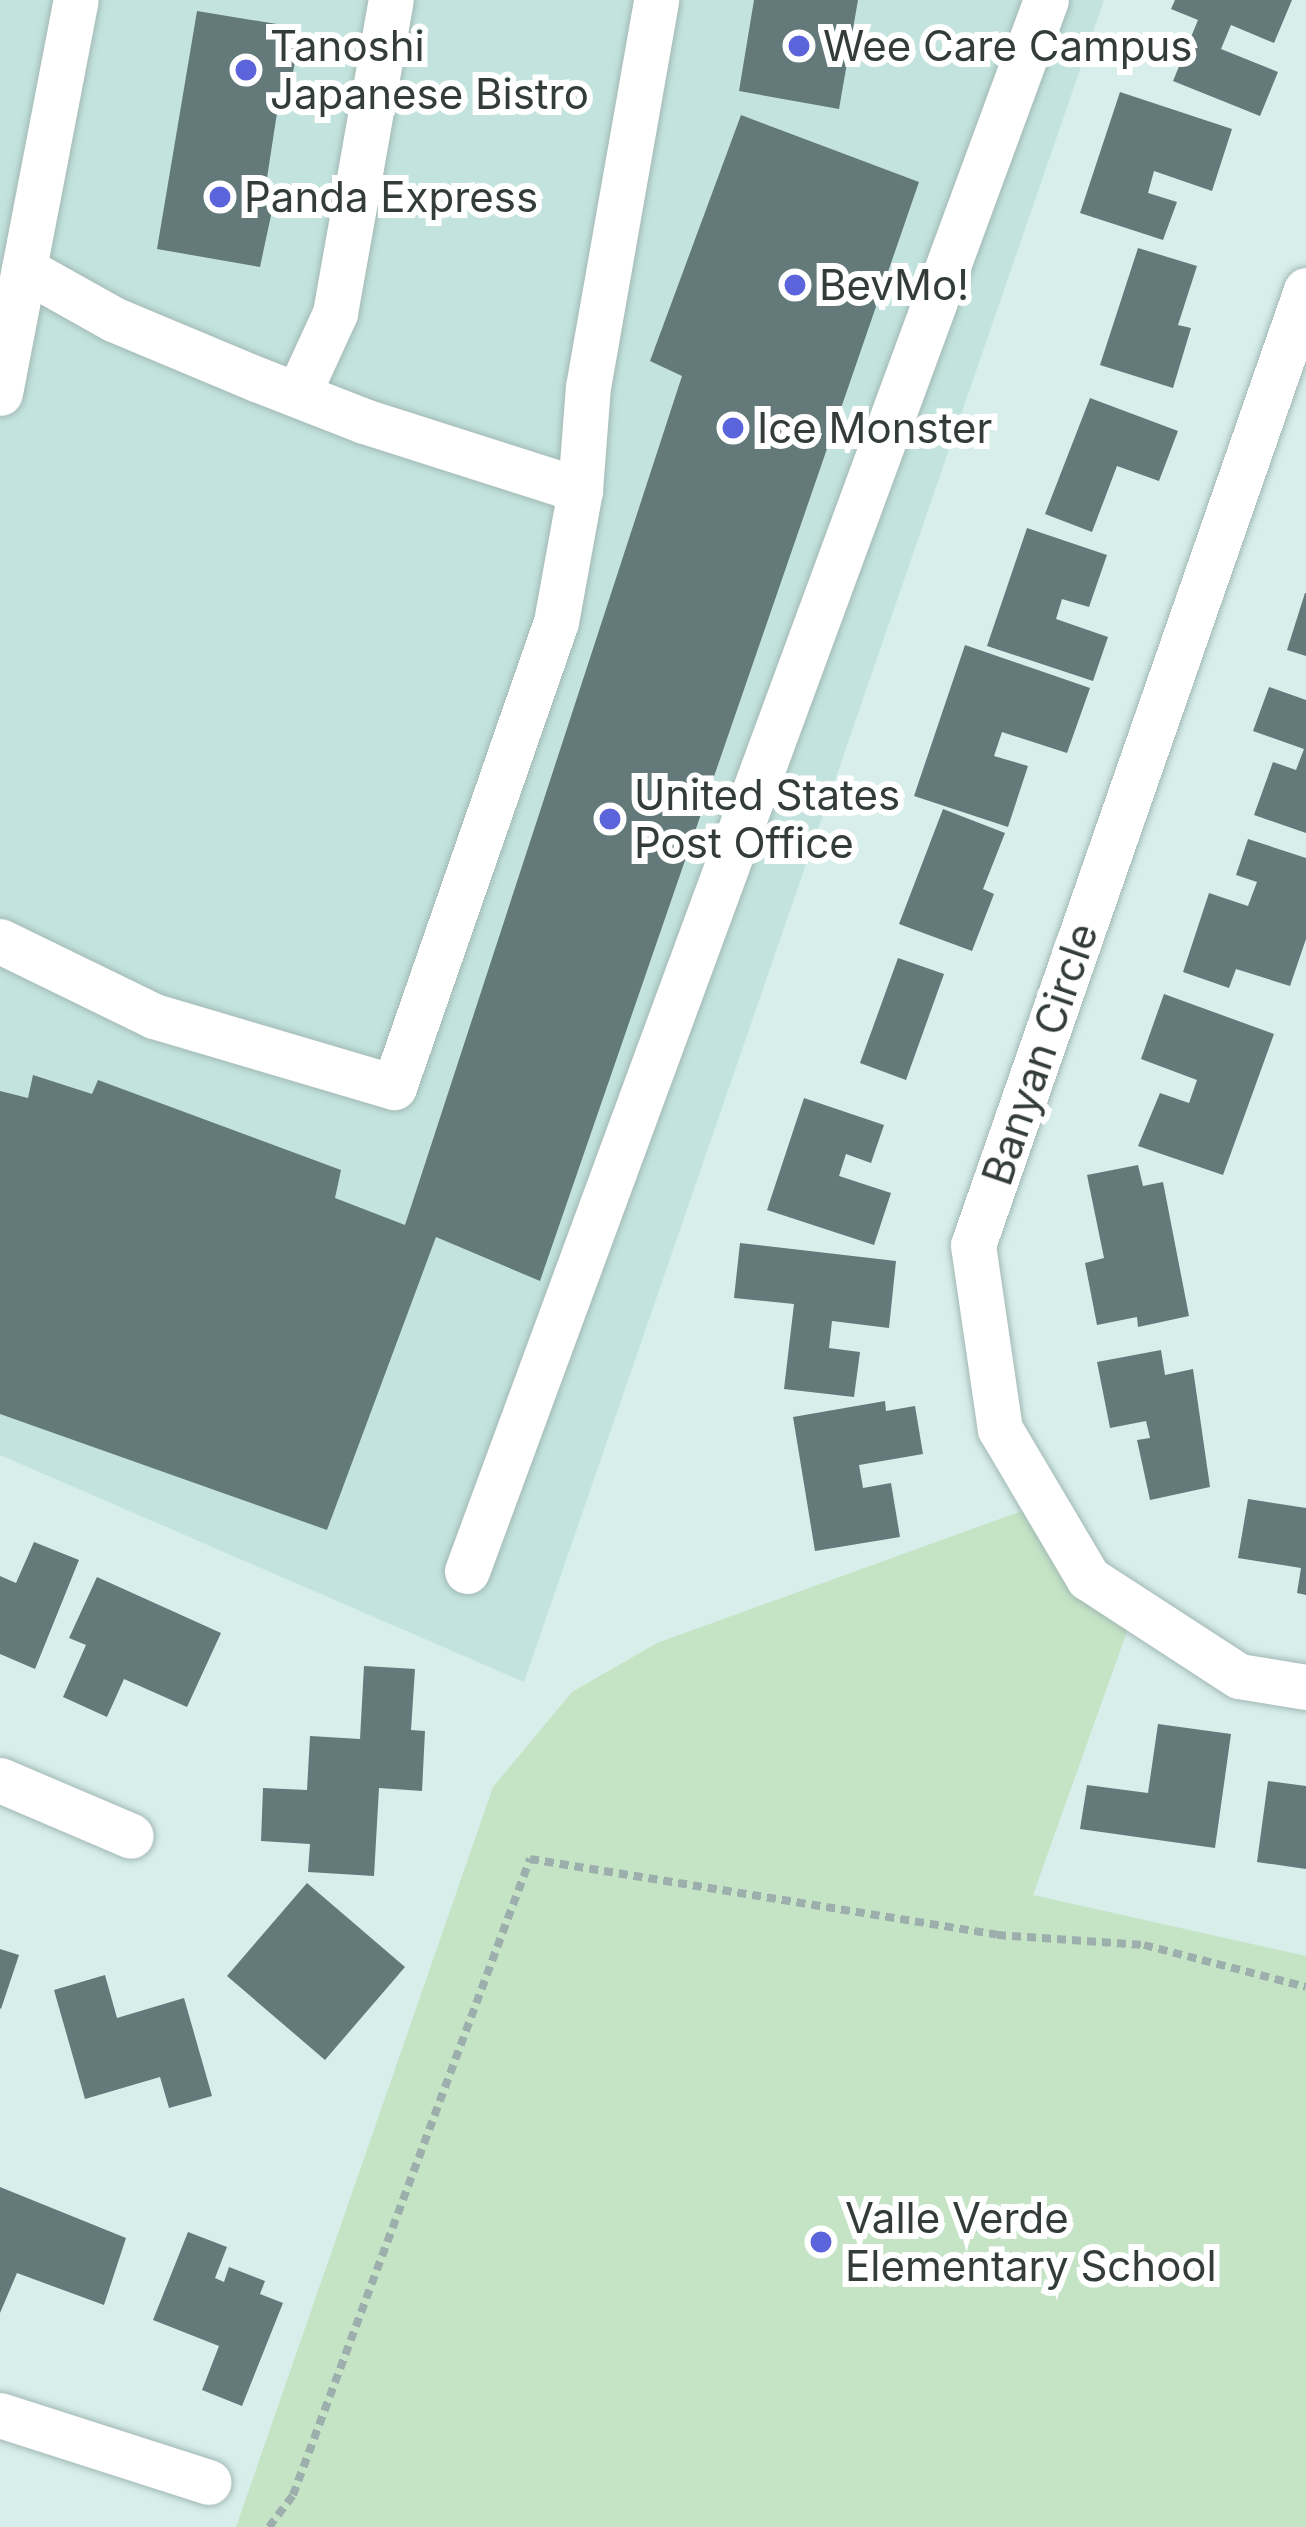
<!DOCTYPE html>
<html>
<head>
<meta charset="utf-8">
<style>
  body { margin:0 }
  #map { position:relative; width:1306px; height:2527px; overflow:hidden; background:#d7eeea; font-family:Inter,sans-serif }
  div>[style] { position:absolute }
  .built>* { inset:0; background:#c3e4de }
  .green>* { inset:0; background:#c4e4c5 }
  .building>* { inset:0; background:#64797a }
  .path>* { height:8px; margin-top:-4px; transform-origin:0; background:repeating-linear-gradient(90deg,#9dafac 0 9px,transparent 0 15px) }
  .roads { filter:drop-shadow(0 0 3px #a2b8b4) drop-shadow(0 0 3px #a2b8b4) }
  .minor>* { height:45px; margin:-22.5px; padding:0 22.5px; transform-origin:22.5px; border-radius:22.5px; background:#fff }
  .dots>* { width:33px; height:33px; translate:-50% -50%; box-sizing:border-box; border:6px solid #fff; border-radius:50% }
  span { translate:-50% -50%; white-space:nowrap; text-align:center; line-height:1.15; -webkit-text-stroke:12px #fff; paint-order:stroke }
  .poi-label { font-size:42px; color:#333c3a }
  .left { translate:0 -50%; text-align:left }
  .street-label { font-size:42px; color:#333c3a }
</style>
</head>
<body>
<div id="map">
  <div class="built">
    <i style="clip-path:polygon(0 0,1104px 0,524px 1682px,0 1455px)"></i>
  </div>
  <div class="green">
    <i style="clip-path:polygon(1044px 1503px,1135px 1609px,1033px 1895px,1306px 1956px,1306px 2527px,236px 2527px,493px 1787px,572px 1692px,657px 1643px)"></i>
  </div>
  <div class="building">
    <i style="clip-path:polygon(754px 0,858px 0,839px 109px,739px 91px)"></i>
    <i style="clip-path:polygon(1175px 0,1292px 0,1274px 43px,1231px 25px,1221px 49px,1278px 72px,1260px 116px,1173px 81px,1198px 20px,1171px 9px)"></i>
    <i style="clip-path:polygon(197px 11px,301px 28px,290px 89px,281px 87px,263px 204px,273px 206px,260px 267px,157px 249px)"></i>
    <i style="clip-path:polygon(1120px 92px,1232px 129px,1212px 191px,1154px 171px,1148px 193px,1177px 202px,1163px 240px,1080px 213px)"></i>
    <i style="clip-path:polygon(741px 115px,919px 182px,540px 1281px,436px 1237px,327px 1530px,0 1414px,0 1091px,28px 1098px,33px 1075px,92px 1094px,98px 1080px,341px 1170px,335px 1198px,405px 1225px,682px 376px,650px 361px)"></i>
    <i style="clip-path:polygon(1138px 248px,1197px 266px,1178px 325px,1191px 328px,1173px 388px,1100px 365px)"></i>
    <i style="clip-path:polygon(1090px 398px,1178px 431px,1159px 481px,1117px 466px,1092px 532px,1045px 514px)"></i>
    <i style="clip-path:polygon(1027px 528px,1107px 555px,1089px 607px,1062px 599px,1056px 619px,1108px 637px,1093px 681px,987px 646px)"></i>
    <i style="clip-path:polygon(1305px 593px,1306px 593px,1306px 656px,1287px 650px)"></i>
    <i style="clip-path:polygon(965px 645px,1090px 688px,1067px 753px,1002px 732px,994px 756px,1028px 766px,1008px 827px,914px 796px)"></i>
    <i style="clip-path:polygon(1269px 687px,1306px 700px,1306px 833px,1254px 815px,1273px 762px,1296px 770px,1304px 749px,1253px 731px)"></i>
    <i style="clip-path:polygon(943px 809px,1005px 833px,983px 889px,994px 894px,972px 951px,899px 924px)"></i>
    <i style="clip-path:polygon(1248px 839px,1306px 858px,1306px 939px,1290px 986px,1236px 969px,1229px 988px,1183px 972px,1209px 893px,1248px 906px,1257px 882px,1236px 875px)"></i>
    <i style="clip-path:polygon(898px 958px,944px 974px,906px 1080px,860px 1063px)"></i>
    <i style="clip-path:polygon(1164px 994px,1274px 1034px,1223px 1175px,1138px 1146px,1160px 1093px,1189px 1103px,1197px 1080px,1141px 1059px)"></i>
    <i style="clip-path:polygon(804px 1098px,884px 1125px,871px 1163px,846px 1154px,839px 1176px,891px 1193px,874px 1245px,767px 1210px)"></i>
    <i style="clip-path:polygon(1138px 1165px,1143px 1186px,1163px 1182px,1189px 1316px,1138px 1327px,1137px 1317px,1097px 1325px,1085px 1263px,1104px 1258px,1087px 1175px)"></i>
    <i style="clip-path:polygon(740px 1243px,896px 1261px,889px 1328px,832px 1321px,829px 1348px,860px 1352px,854px 1397px,784px 1389px,794px 1304px,734px 1298px)"></i>
    <i style="clip-path:polygon(1161px 1350px,1165px 1375px,1193px 1369px,1210px 1487px,1150px 1500px,1137px 1440px,1150px 1438px,1146px 1421px,1110px 1428px,1097px 1362px)"></i>
    <i style="clip-path:polygon(885px 1401px,886px 1411px,915px 1406px,923px 1454px,859px 1465px,863px 1488px,891px 1483px,900px 1537px,815px 1551px,793px 1417px)"></i>
    <i style="clip-path:polygon(1248px 1499px,1306px 1508px,1306px 1595px,1297px 1593px,1301px 1568px,1238px 1558px)"></i>
    <i style="clip-path:polygon(34px 1542px,79px 1560px,35px 1669px,0 1654px,0 1576px,16px 1583px)"></i>
    <i style="clip-path:polygon(97px 1577px,221px 1633px,187px 1707px,124px 1679px,107px 1717px,63px 1697px,86px 1645px,69px 1638px)"></i>
    <i style="clip-path:polygon(364px 1666px,415px 1669px,411px 1730px,425px 1731px,422px 1791px,379px 1788px,374px 1876px,308px 1872px,310px 1844px,261px 1841px,263px 1788px,307px 1790px,310px 1736px,360px 1739px)"></i>
    <i style="clip-path:polygon(1158px 1724px,1231px 1734px,1215px 1848px,1080px 1829px,1087px 1785px,1148px 1793px)"></i>
    <i style="clip-path:polygon(1268px 1781px,1306px 1786px,1306px 1869px,1257px 1862px)"></i>
    <i style="clip-path:polygon(307px 1883px,405px 1967px,325px 2060px,227px 1976px)"></i>
    <i style="clip-path:polygon(0 1949px,19px 1955px,1px 2009px,0 2008px)"></i>
    <i style="clip-path:polygon(105px 1975px,117px 2018px,184px 1998px,212px 2096px,169px 2108px,160px 2077px,85px 2099px,54px 1990px)"></i>
    <i style="clip-path:polygon(0 2187px,126px 2238px,104px 2305px,17px 2273px,0 2313px)"></i>
    <i style="clip-path:polygon(188px 2232px,227px 2247px,215px 2278px,224px 2282px,229px 2267px,265px 2281px,260px 2294px,283px 2303px,242px 2406px,202px 2390px,219px 2346px,153px 2320px)"></i>
  </div>
  <div class="path">
    <i style="left:269px;top:2527px;width:40px;rotate:-53deg"></i>
    <i style="left:293px;top:2495px;width:679px;rotate:-69.56deg"></i>
    <i style="left:530px;top:1859px;width:473px;rotate:9.2deg"></i>
    <i style="left:997px;top:1935px;width:147px;rotate:3.9deg"></i>
    <i style="left:1144px;top:1945px;width:167px;rotate:14.5deg"></i>
  </div>
  <div class="roads">
    <div class="minor">
      <i style="left:24px;top:269px;width:102px;rotate:29.3deg"></i>
      <i style="left:113px;top:319px;width:158px;rotate:22.7deg"></i>
      <i style="left:259px;top:380px;width:113px;rotate:21.3deg"></i>
      <i style="left:364px;top:421px;width:227px;rotate:17.7deg"></i>
      <i style="left:1306px;top:290px;width:1011px;rotate:109.22deg"></i>
      <i style="left:973px;top:1245px;width:186px;rotate:81.7deg"></i>
      <i style="left:1000px;top:1429px;width:173px;rotate:59.4deg"></i>
      <i style="left:1088px;top:1578px;width:180px;rotate:33deg"></i>
      <i style="left:1239px;top:1676px;width:68px;rotate:9.3deg"></i>
      <i style="left:0;top:393px;width:400px;rotate:-79.1deg"></i>
      <i style="left:298px;top:394px;width:89px;rotate:-65.4deg"></i>
      <i style="left:335px;top:313px;width:318px;rotate:-79.9deg"></i>
      <i style="left:0;top:941px;width:171px;rotate:26deg"></i>
      <i style="left:154px;top:1016px;width:250px;rotate:16.5deg"></i>
      <i style="left:394px;top:1087px;width:492px;rotate:-70.8deg"></i>
      <i style="left:556px;top:622px;width:134px;rotate:-79.7deg"></i>
      <i style="left:580px;top:490px;width:103px;rotate:-85.6deg"></i>
      <i style="left:588px;top:387px;width:393px;rotate:-80deg"></i>
      <i style="left:467px;top:1571px;width:1674px;rotate:-69.77deg"></i>
      <i style="left:0;top:1780px;width:142px;rotate:23.1deg"></i>
      <i style="left:0;top:2415px;width:219px;rotate:17.8deg"></i>
    </div>
  </div>
  <div class="dots">
    <i style="left:799px;top:46px;background:#5c64db"></i>
    <i style="left:246px;top:70px;background:#5c64db"></i>
    <i style="left:220px;top:197px;background:#5c64db"></i>
    <i style="left:795px;top:285px;background:#5c64db"></i>
    <i style="left:733px;top:428px;background:#5c64db"></i>
    <i style="left:610px;top:819px;background:#5c64db"></i>
    <i style="left:821px;top:2242px;background:#5c64db"></i>
  </div>
  <div class="poi-label">
    <span class="left" style="left:270px;top:70px">Tanoshi<br>Japanese Bistro</span>
    <span class="left" style="left:823px;top:46px">Wee Care Campus</span>
    <span class="left" style="left:244px;top:197px">Panda Express</span>
    <span class="left" style="left:819px;top:285px">BevMo!</span>
    <span class="left" style="left:757px;top:428px">Ice Monster</span>
    <span class="left" style="left:634px;top:819px">United States<br>Post Office</span>
    <span class="left" style="left:845px;top:2242px">Valle Verde<br>Elementary School</span>
  </div>
  <div class="street-label">
    <span style="left:1040px;top:1054px;rotate:-71deg">Banyan Circle</span>
  </div>
</div>
</body>
</html>
